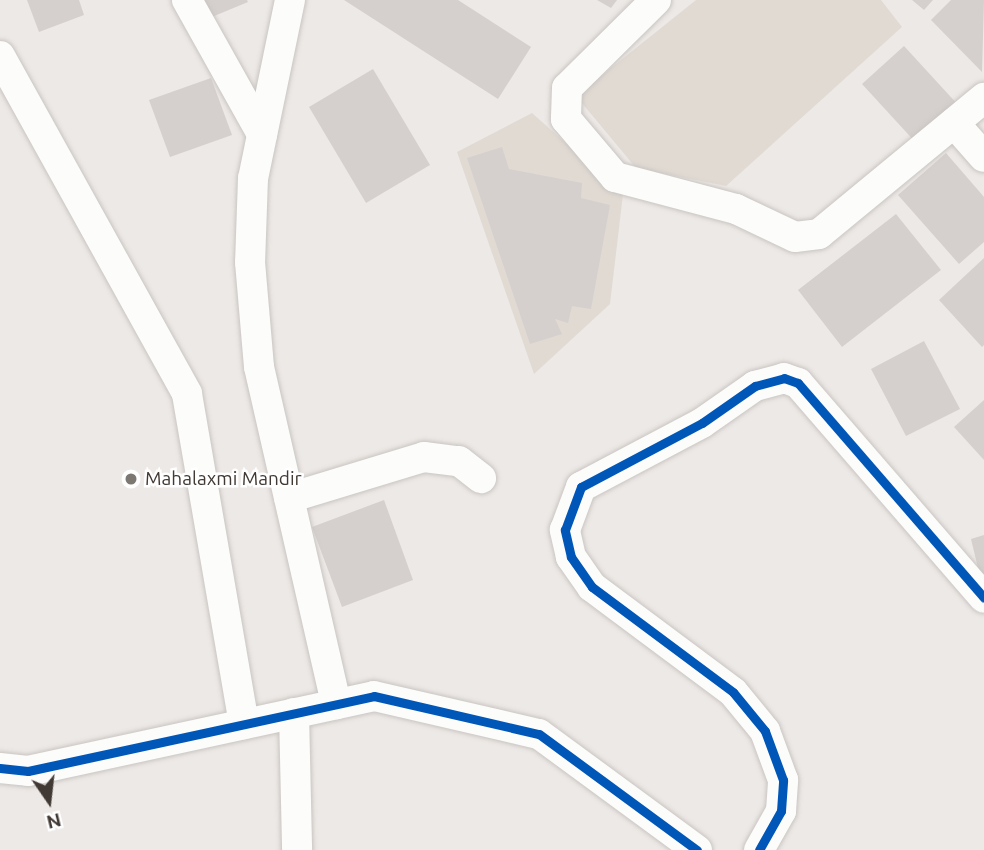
<!DOCTYPE html>
<html>
<head>
<meta charset="utf-8">
<style>
  body { margin:0 }
  #map { position:relative; width:984px; height:850px; overflow:hidden; background:#ede9e6; font-family:Ubuntu,sans-serif }
  div>[style] { position:absolute }
  .residential>* { inset:0; background:#e1dad3 }
  .building>* { inset:0; background:#d5d0cd }
  .roads { filter:drop-shadow(0 0 2px #c9c5c2) drop-shadow(0 0 2px #c9c5c2) }
  .minor>* { height:30px; margin:-15px; padding:0 15px; transform-origin:15px; border-radius:15px; background:#fcfcfb }
  .cycleway>* { height:9px; margin:-4.5px; padding:0 4.5px; transform-origin:4.5px; border-radius:4.5px; background:#0057b8 }
  .dots>* { width:19px; height:19px; translate:-50% -50%; box-sizing:border-box; border:4px solid #fff; border-radius:50% }
  span { translate:-50% -50%; white-space:nowrap; text-align:center; line-height:1.15; -webkit-text-stroke:5px #fff; paint-order:stroke }
  .poi-label { font-size:19px; color:#413933 }
  .left { translate:0 -50%; text-align:left }
  .north { position:absolute; left:14px; top:766px; width:70px; height:70px; -webkit-text-stroke:5px #fff; paint-order:stroke; rotate:166deg; font-size:19px; font-weight:700; line-height:28px; text-align:center; color:#413933 }
  .north::after { content:''; display:block; margin:auto; width:24px; height:32px; background:#413933; clip-path:polygon(50% 0,100% 100%,50% 72%,0 100%) }
</style>
</head>
<body>
<div id="map">
  <div class="residential">
    <i style="clip-path:polygon(696px 0,881px 0,902px 27px,726px 186px,636px 168px,576px 96px)"></i>
    <i style="clip-path:polygon(532px 113px,623px 194px,610px 304px,534px 374px,457px 152px)"></i>
  </div>
  <div class="building">
    <i style="clip-path:polygon(27px 0,79px 0,84px 15px,39px 32px)"></i>
    <i style="clip-path:polygon(199px 0,247px 0,248px 2px,207px 19px)"></i>
    <i style="clip-path:polygon(344px 0,458px 0,531px 47px,498px 99px)"></i>
    <i style="clip-path:polygon(597px 0,617px 0,611px 8px)"></i>
    <i style="clip-path:polygon(912px 0,933px 0,924px 10px)"></i>
    <i style="clip-path:polygon(951px 0,984px 0,982px 72px,931px 20px)"></i>
    <i style="clip-path:polygon(904px 46px,960px 107px,918px 145px,862px 84px)"></i>
    <i style="clip-path:polygon(373px 69px,430px 165px,366px 203px,309px 107px)"></i>
    <i style="clip-path:polygon(211px 78px,232px 135px,170px 157px,149px 100px)"></i>
    <i style="clip-path:polygon(502px 147px,509px 169px,582px 183px,581px 198px,610px 205px,591px 309px,572px 306px,568px 323px,555px 319px,562px 334px,530px 344px,467px 158px)"></i>
    <i style="clip-path:polygon(946px 153px,984px 197px,984px 242px,959px 264px,898px 195px)"></i>
    <i style="clip-path:polygon(896px 214px,941px 270px,842px 347px,798px 290px)"></i>
    <i style="clip-path:polygon(984px 258px,984px 345px,982px 347px,939px 300px)"></i>
    <i style="clip-path:polygon(924px 341px,960px 409px,906px 436px,871px 369px)"></i>
    <i style="clip-path:polygon(984px 400px,984px 460px,954px 427px)"></i>
    <i style="clip-path:polygon(384px 500px,413px 580px,342px 607px,312px 527px)"></i>
    <i style="clip-path:polygon(984px 535px,984px 589px,983px 589px,971px 539px)"></i>
  </div>
  <div class="roads">
    <div class="minor">
      <i style="left:187px;top:0;width:154px;rotate:60.8deg"></i>
      <i style="left:290px;top:0;width:182px;rotate:101.7deg"></i>
      <i style="left:253px;top:178px;width:84px;rotate:92deg"></i>
      <i style="left:250px;top:262px;width:105px;rotate:85.1deg"></i>
      <i style="left:259px;top:367px;width:346px;rotate:77.1deg"></i>
      <i style="left:656px;top:0;width:125px;rotate:135.3deg"></i>
      <i style="left:567px;top:88px;width:31px;rotate:92deg"></i>
      <i style="left:566px;top:119px;width:76px;rotate:49.8deg"></i>
      <i style="left:615px;top:177px;width:125px;rotate:14.8deg"></i>
      <i style="left:736px;top:209px;width:65px;rotate:25.4deg"></i>
      <i style="left:795px;top:237px;width:24px;rotate:-7deg"></i>
      <i style="left:819px;top:234px;width:214px;rotate:-39.5deg"></i>
      <i style="left:0;top:56px;width:386px;rotate:61deg"></i>
      <i style="left:187px;top:394px;width:335px;rotate:80.2deg"></i>
      <i style="left:954px;top:123px;width:45px;rotate:48.6deg"></i>
      <i style="left:289px;top:498px;width:141px;rotate:-16.9deg"></i>
      <i style="left:424px;top:457px;width:35px;rotate:7deg"></i>
      <i style="left:459px;top:461px;width:28px;rotate:38deg"></i>
      <i style="left:294px;top:713px;width:137px;rotate:88.7deg"></i>
      <i style="left:0;top:768px;width:28px;rotate:6deg"></i>
      <i style="left:28px;top:771px;width:354px;rotate:-12.2deg"></i>
      <i style="left:374px;top:696px;width:169px;rotate:13deg"></i>
      <i style="left:539px;top:734px;width:196px;rotate:36.3deg"></i>
      <i style="left:759px;top:850px;width:45px;rotate:-60.6deg"></i>
      <i style="left:781px;top:811px;width:31px;rotate:-86deg"></i>
      <i style="left:783px;top:780px;width:52px;rotate:-110.2deg"></i>
      <i style="left:765px;top:731px;width:50px;rotate:-129.4deg"></i>
      <i style="left:733px;top:692px;width:176px;rotate:-143.3deg"></i>
      <i style="left:592px;top:587px;width:37px;rotate:-125deg"></i>
      <i style="left:571px;top:557px;width:28px;rotate:-103deg"></i>
      <i style="left:565px;top:530px;width:46px;rotate:-69.6deg"></i>
      <i style="left:581px;top:487px;width:137px;rotate:-27.9deg"></i>
      <i style="left:702px;top:423px;width:65px;rotate:-34.9deg"></i>
      <i style="left:755px;top:386px;width:30px;rotate:-15deg"></i>
      <i style="left:784px;top:378px;width:15px;rotate:20deg"></i>
      <i style="left:798px;top:383px;width:284px;rotate:49.1deg"></i>
    </div>
  </div>
  <div class="cycleway">
    <i style="left:0;top:768px;width:28px;rotate:6deg"></i>
    <i style="left:28px;top:771px;width:354px;rotate:-12.2deg"></i>
    <i style="left:374px;top:696px;width:169px;rotate:13deg"></i>
    <i style="left:539px;top:734px;width:196px;rotate:36.3deg"></i>
    <i style="left:759px;top:850px;width:45px;rotate:-60.6deg"></i>
    <i style="left:781px;top:811px;width:31px;rotate:-86deg"></i>
    <i style="left:783px;top:780px;width:52px;rotate:-110.2deg"></i>
    <i style="left:765px;top:731px;width:50px;rotate:-129.4deg"></i>
    <i style="left:733px;top:692px;width:176px;rotate:-143.3deg"></i>
    <i style="left:592px;top:587px;width:37px;rotate:-125deg"></i>
    <i style="left:571px;top:557px;width:28px;rotate:-103deg"></i>
    <i style="left:565px;top:530px;width:46px;rotate:-69.6deg"></i>
    <i style="left:581px;top:487px;width:137px;rotate:-27.9deg"></i>
    <i style="left:702px;top:423px;width:65px;rotate:-34.9deg"></i>
    <i style="left:755px;top:386px;width:30px;rotate:-15deg"></i>
    <i style="left:784px;top:378px;width:15px;rotate:20deg"></i>
    <i style="left:798px;top:383px;width:284px;rotate:49.1deg"></i>
  </div>
  <div class="dots">
    <i style="left:131px;top:479px;background:#7d7772"></i>
  </div>
  <div class="poi-label">
    <span class="left" style="left:145px;top:479px">Mahalaxmi Mandir</span>
  </div>
  <div class="north">N</div>
</div>
</body>
</html>
